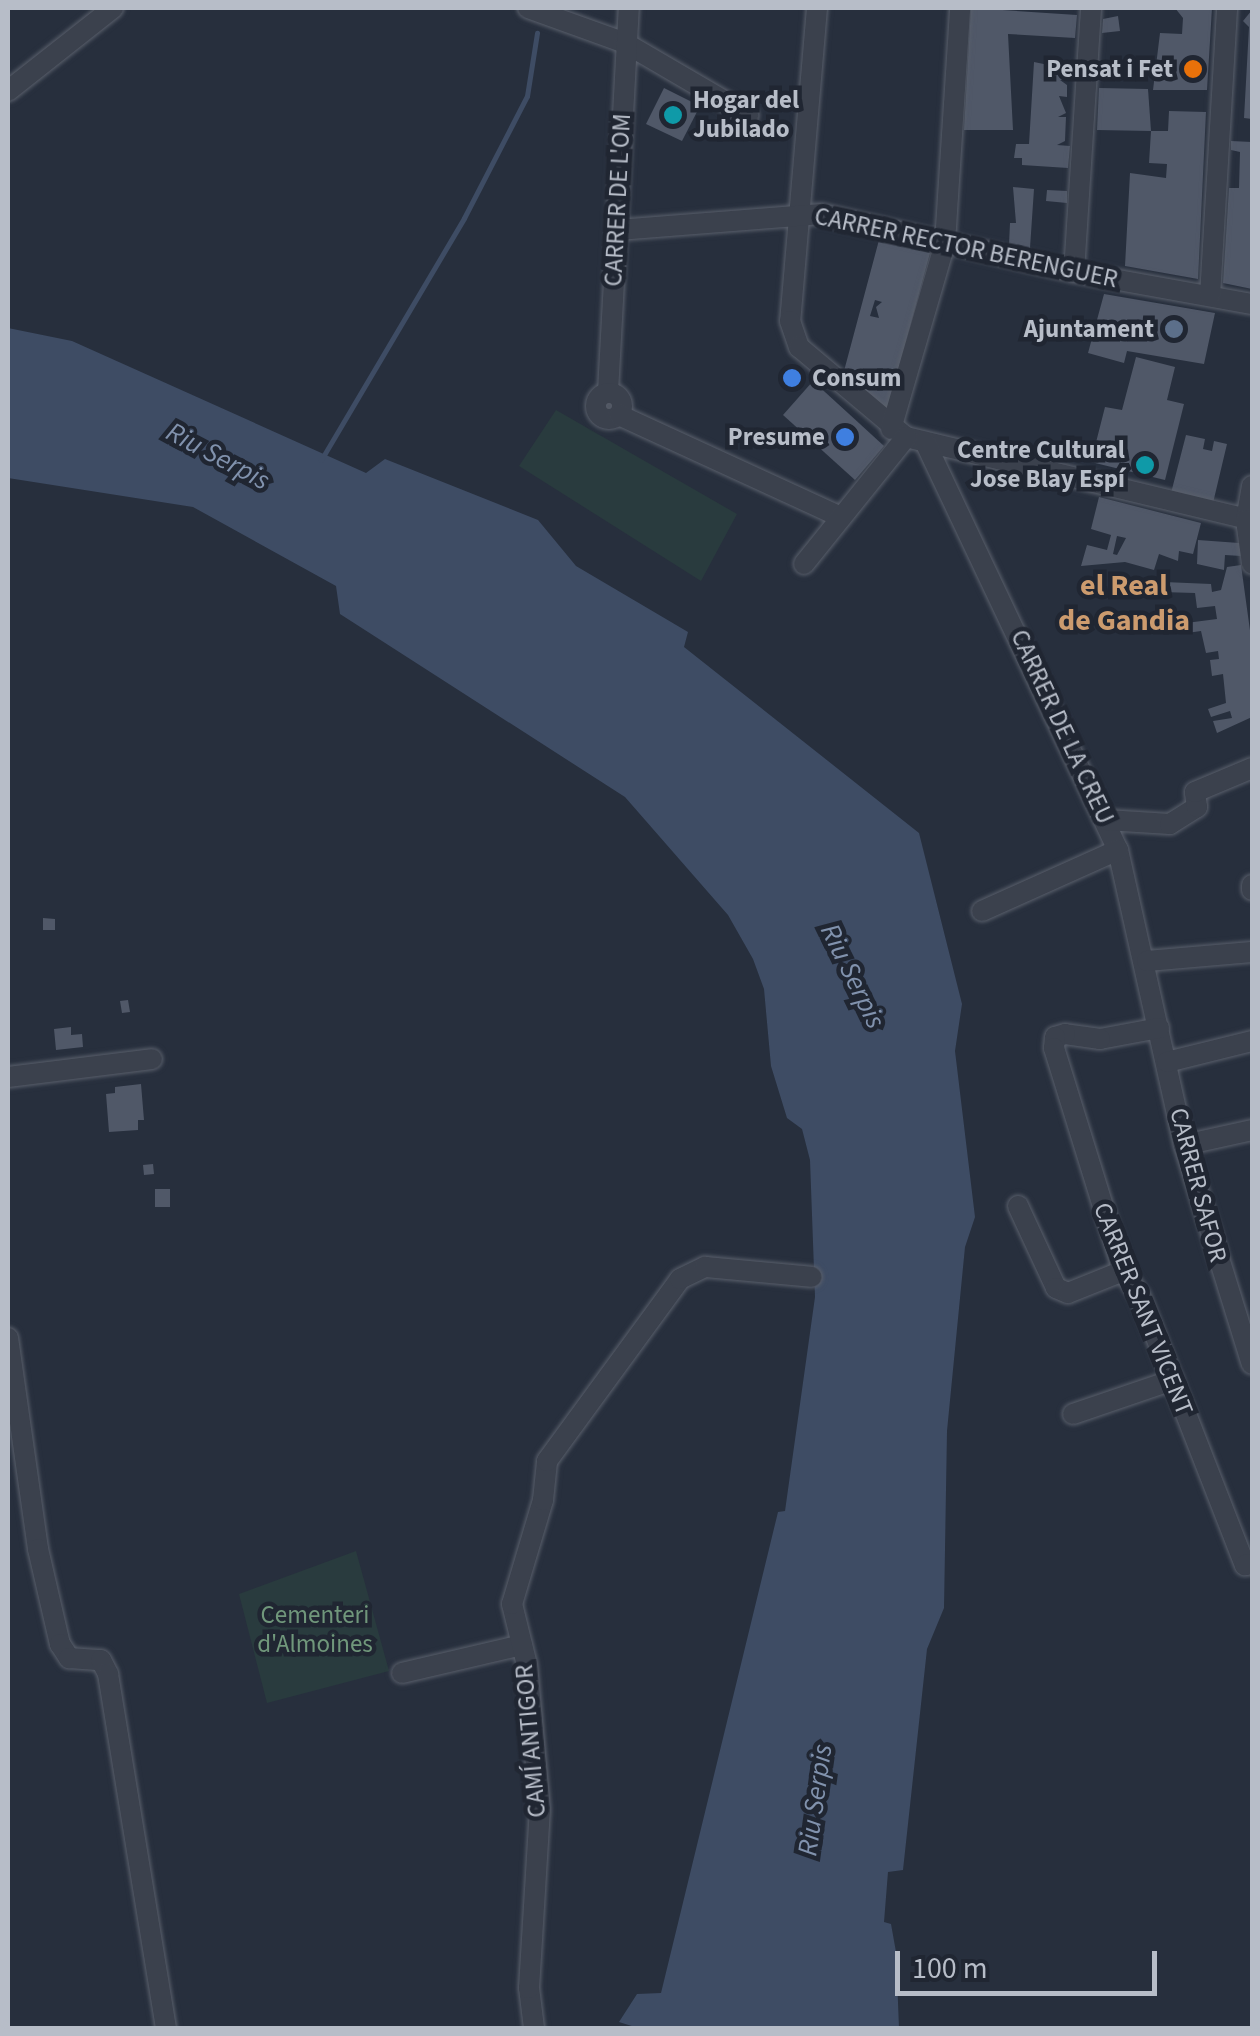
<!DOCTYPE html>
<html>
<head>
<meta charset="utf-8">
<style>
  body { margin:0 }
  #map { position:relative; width:1260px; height:2036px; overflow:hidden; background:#272f3d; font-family:"Source Sans 3",sans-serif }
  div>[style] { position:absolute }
  .green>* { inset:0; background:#293b3e }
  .water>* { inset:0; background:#3e4c64 }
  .stream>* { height:5px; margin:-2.5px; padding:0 2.5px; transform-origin:2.5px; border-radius:2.5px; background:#3e4c64 }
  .building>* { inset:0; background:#505868 }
  .roads { filter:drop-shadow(0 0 2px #595f6b) drop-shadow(0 0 2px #595f6b) }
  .minor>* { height:20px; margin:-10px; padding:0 10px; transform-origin:10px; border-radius:10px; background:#3b414d }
  .minor>.ring { margin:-10px; padding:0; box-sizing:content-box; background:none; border:20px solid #3b414d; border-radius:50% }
  .dots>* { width:28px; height:28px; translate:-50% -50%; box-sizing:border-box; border:5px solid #202632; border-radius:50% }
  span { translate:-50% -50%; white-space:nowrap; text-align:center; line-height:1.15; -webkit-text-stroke:9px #202632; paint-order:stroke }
  .poi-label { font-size:25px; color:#b7bdc8; font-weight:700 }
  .right { translate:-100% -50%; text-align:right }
  .left { translate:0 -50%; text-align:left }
  .street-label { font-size:25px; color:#b7bdc8 }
  .park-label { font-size:25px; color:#70977b }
  .water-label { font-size:28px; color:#8192ad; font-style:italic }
  .quarter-label { font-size:30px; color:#cc9b6e; font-weight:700 }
  .frame { position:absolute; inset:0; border:10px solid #b7bdc8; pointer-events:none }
  .scale { position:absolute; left:895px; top:1951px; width:262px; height:45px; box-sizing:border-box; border:5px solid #b7bdc8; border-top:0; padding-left:12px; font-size:30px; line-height:35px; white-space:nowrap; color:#b7bdc8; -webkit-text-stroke:8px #202632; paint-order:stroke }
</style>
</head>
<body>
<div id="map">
  <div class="green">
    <i style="clip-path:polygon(556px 410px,737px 514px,701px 581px,519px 466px)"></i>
    <i style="clip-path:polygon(356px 1551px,389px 1671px,267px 1703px,239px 1594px)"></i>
  </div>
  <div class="water">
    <i style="clip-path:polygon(8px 328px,72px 341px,366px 473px,385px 459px,538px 520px,576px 566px,688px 632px,684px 647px,919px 833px,962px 1004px,955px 1051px,975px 1217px,965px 1247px,947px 1431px,944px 1608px,927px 1649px,903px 1870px,888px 1872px,884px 1922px,891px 1924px,896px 1952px,899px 2028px,638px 2028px,619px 2022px,637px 1994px,661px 1993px,778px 1512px,785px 1511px,815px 1297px,810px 1160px,802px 1129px,787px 1118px,771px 1066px,764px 989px,753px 959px,728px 915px,625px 797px,340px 614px,336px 586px,193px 507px,8px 478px)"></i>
  </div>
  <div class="stream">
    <i style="left:321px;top:460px;width:281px;rotate:-59.4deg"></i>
    <i style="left:464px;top:218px;width:137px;rotate:-62.7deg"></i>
    <i style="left:527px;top:96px;width:64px;rotate:-81deg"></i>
  </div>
  <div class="building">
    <i style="clip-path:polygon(971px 8px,1077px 15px,1075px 38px,1008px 34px,1013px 130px,964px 130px)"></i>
    <i style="clip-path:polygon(1175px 8px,1212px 8px,1207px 90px,1153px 90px,1160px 33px,1182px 34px,1183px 18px)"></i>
    <i style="clip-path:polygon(1252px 10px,1252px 119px,1244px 118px,1249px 27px,1243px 21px)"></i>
    <i style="clip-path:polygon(1118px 16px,1120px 31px,1102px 33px,1103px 19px)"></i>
    <i style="clip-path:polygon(1034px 62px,1068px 69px,1068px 80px,1060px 80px,1067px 85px,1067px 97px,1059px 96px,1066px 113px,1058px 117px,1066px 117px,1065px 141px,1057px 145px,1070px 146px,1068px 168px,1022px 165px,1022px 158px,1014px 158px,1016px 144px,1029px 144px)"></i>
    <i style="clip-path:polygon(664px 88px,700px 106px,682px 141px,646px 124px)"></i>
    <i style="clip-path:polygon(1099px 88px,1148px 89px,1151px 131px,1097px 130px)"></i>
    <i style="clip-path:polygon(1169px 111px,1206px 112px,1198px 279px,1125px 266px,1130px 173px,1166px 178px,1167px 164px,1149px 163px,1151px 131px,1168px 131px)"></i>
    <i style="clip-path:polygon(1231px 141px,1252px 142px,1252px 289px,1223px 283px,1229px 188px,1239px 188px,1240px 152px,1231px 150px)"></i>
    <i style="clip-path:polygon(1013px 187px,1034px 189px,1030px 248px,1009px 244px,1010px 223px,1016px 223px)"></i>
    <i style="clip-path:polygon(1047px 190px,1067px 191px,1067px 203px,1046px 201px)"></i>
    <i style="clip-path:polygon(evenodd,879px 240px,930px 253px,888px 407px,882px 408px,844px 371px,879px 240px,875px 300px,882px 302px,876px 307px,879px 318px,870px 316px,875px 300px)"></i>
    <i style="clip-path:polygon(1104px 294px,1215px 313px,1204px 364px,1127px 351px,1124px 363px,1088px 353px)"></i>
    <i style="clip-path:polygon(1136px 357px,1175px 367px,1167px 400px,1184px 404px,1165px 480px,1091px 462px,1105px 407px,1122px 410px)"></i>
    <i style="clip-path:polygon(813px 381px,884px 446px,855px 480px,783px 415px)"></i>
    <i style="clip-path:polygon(1186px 435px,1205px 439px,1203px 449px,1212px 451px,1214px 441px,1227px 444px,1213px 503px,1171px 493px)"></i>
    <i style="clip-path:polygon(evenodd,1099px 497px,1201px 523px,1193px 554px,1179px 551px,1178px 561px,1159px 554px,1154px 570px,1125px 562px,1081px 566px,1087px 545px,1107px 550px,1111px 535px,1091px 529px,1099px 497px,1117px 536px,1126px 538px,1117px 555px,1113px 554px,1117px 536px)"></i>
    <i style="clip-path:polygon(1198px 540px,1239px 543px,1241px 556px,1225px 555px,1224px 570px,1197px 564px)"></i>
    <i style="clip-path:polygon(1241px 565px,1252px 645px,1252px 717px,1217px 733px,1213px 721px,1232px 718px,1230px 711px,1211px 717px,1208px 709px,1226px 703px,1223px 674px,1212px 676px,1210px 660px,1219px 659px,1218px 651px,1206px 653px,1201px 631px,1187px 633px,1186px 623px,1217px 619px,1215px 606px,1197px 608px,1195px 593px,1161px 592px,1164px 582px,1211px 584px,1212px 592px,1221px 590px,1227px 567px)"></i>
    <i style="clip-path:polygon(43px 918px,55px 919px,55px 930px,43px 930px)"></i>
    <i style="clip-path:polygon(128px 1000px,130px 1012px,122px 1013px,120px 1001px)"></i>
    <i style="clip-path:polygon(71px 1027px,71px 1035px,82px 1034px,83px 1047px,56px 1050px,54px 1029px)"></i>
    <i style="clip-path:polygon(141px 1084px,144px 1120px,138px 1120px,138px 1130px,109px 1132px,106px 1094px,115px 1093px,115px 1087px)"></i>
    <i style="clip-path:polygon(153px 1164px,154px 1174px,144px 1175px,143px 1165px)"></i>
    <i style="clip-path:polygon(155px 1189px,170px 1189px,170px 1207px,155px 1207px)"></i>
  </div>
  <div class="roads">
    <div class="minor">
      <i style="left:528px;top:8px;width:103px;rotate:19.8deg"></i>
      <i style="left:625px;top:43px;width:143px;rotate:30.3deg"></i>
      <i style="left:817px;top:8px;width:314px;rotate:94.9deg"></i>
      <i style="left:790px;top:321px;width:28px;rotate:71deg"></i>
      <i style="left:799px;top:347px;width:140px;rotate:40.1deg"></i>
      <i style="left:906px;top:437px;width:356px;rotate:13.5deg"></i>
      <i style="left:8px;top:91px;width:134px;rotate:-38.3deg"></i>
      <i style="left:618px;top:230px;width:204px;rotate:-4.5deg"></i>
      <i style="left:821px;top:214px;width:260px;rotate:12.9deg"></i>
      <i style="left:1074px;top:272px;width:181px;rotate:10.2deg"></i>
      <i style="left:1074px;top:272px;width:265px;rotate:-86.3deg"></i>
      <i style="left:1210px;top:296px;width:289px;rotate:-86.6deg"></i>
      <i style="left:608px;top:392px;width:385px;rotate:-86.9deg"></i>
      <i class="ring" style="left:596px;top:393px;width:6px;height:6px"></i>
      <i style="left:619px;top:415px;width:244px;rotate:24.7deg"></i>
      <i style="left:891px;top:429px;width:194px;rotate:-73.8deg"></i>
      <i style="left:945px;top:243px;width:235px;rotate:-86.3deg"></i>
      <i style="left:925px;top:442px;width:451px;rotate:64.7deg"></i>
      <i style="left:1118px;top:850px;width:302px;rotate:77.4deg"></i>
      <i style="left:1184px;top:1145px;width:229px;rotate:72.8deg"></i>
      <i style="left:1252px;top:486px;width:35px;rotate:100deg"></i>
      <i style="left:1246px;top:520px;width:44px;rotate:82.2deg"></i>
      <i style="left:804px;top:564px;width:163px;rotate:-51.2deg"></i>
      <i style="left:1106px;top:820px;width:64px;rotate:3.6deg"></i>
      <i style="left:1170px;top:824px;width:32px;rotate:-32deg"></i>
      <i style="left:1197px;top:807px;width:15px;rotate:-98deg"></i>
      <i style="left:1195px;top:792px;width:62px;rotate:-22.8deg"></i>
      <i style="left:1252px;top:885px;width:5px;rotate:90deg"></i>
      <i style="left:982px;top:911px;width:149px;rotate:-24.2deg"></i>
      <i style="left:1147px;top:961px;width:105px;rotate:-4.9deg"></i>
      <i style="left:1159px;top:1028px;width:60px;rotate:169.4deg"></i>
      <i style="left:1100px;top:1039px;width:35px;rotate:-172deg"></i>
      <i style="left:1065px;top:1034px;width:10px;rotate:163deg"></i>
      <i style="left:1055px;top:1037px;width:11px;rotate:95deg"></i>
      <i style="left:1054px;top:1048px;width:233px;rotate:72.8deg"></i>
      <i style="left:1123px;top:1271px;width:30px;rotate:56deg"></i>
      <i style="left:1140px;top:1296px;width:289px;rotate:68.7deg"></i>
      <i style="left:1245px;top:1565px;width:7px;rotate:-8deg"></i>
      <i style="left:1167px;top:1062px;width:88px;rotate:-13.9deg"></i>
      <i style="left:8px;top:1077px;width:145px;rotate:-7.1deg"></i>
      <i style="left:1184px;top:1145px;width:70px;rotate:-12.4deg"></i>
      <i style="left:1018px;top:1206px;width:90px;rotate:65.1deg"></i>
      <i style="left:1056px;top:1288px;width:13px;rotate:23deg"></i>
      <i style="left:1068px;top:1293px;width:59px;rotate:-21.8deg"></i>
      <i style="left:8px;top:1338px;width:213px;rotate:81.9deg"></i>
      <i style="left:38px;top:1549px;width:98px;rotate:77deg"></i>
      <i style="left:60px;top:1644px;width:17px;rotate:57deg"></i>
      <i style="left:69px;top:1658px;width:32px;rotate:4deg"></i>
      <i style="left:101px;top:1660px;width:16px;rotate:63deg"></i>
      <i style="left:108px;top:1674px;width:359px;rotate:80.7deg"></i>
      <i style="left:1073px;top:1414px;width:106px;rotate:-18.8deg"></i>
      <i style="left:402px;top:1673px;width:123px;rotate:-13.1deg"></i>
      <i style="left:534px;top:2028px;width:40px;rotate:-97.1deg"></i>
      <i style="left:529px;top:1988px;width:178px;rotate:-86.5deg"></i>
      <i style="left:540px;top:1810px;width:146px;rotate:-95.1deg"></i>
      <i style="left:527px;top:1665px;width:63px;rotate:-103.8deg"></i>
      <i style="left:512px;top:1604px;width:109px;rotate:-73.4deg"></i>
      <i style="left:543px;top:1500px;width:39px;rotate:-84deg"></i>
      <i style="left:547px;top:1461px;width:225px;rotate:-53.8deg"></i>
      <i style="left:680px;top:1279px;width:28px;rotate:-26deg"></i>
      <i style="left:705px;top:1267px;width:107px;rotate:5.3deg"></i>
    </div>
  </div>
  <div class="dots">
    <i style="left:1193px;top:69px;background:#e8710a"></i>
    <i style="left:673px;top:115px;background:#0f9aa8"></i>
    <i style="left:1174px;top:329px;background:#5c6f8a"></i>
    <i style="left:792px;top:378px;background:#3f7fe0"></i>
    <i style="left:845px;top:437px;background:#3f7fe0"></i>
    <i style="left:1145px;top:465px;background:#0f9aa8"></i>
  </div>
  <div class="poi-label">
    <span class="right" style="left:1173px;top:69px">Pensat i Fet</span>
    <span class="left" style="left:693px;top:115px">Hogar del<br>Jubilado</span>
    <span class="right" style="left:1154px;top:329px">Ajuntament</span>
    <span class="left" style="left:812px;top:378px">Consum</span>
    <span class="right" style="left:825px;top:437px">Presume</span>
    <span class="right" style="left:1125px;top:465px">Centre Cultural<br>Jose Blay Espí</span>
  </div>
  <div class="street-label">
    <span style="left:618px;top:200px;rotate:-87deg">CARRER DE L'OM</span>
    <span style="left:966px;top:248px;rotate:12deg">CARRER RECTOR BERENGUER</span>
    <span style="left:1062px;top:727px;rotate:65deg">CARRER DE LA CREU</span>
    <span style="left:1198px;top:1185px;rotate:75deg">CARRER SAFOR</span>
    <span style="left:1143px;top:1309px;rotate:68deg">CARRER SANT VICENT</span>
    <span style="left:531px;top:1741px;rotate:-95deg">CAMÍ ANTIGOR</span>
  </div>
  <div class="park-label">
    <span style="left:315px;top:1630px">Cementeri<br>d'Almoines</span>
  </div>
  <div class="water-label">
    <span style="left:218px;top:456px;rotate:28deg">Riu Serpis</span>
    <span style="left:853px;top:976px;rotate:64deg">Riu Serpis</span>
    <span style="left:815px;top:1800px;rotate:-82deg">Riu Serpis</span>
  </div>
  <div class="quarter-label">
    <span style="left:1124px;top:603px">el Real<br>de Gandia</span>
  </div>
  <div class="frame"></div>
  <div class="scale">100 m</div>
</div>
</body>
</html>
